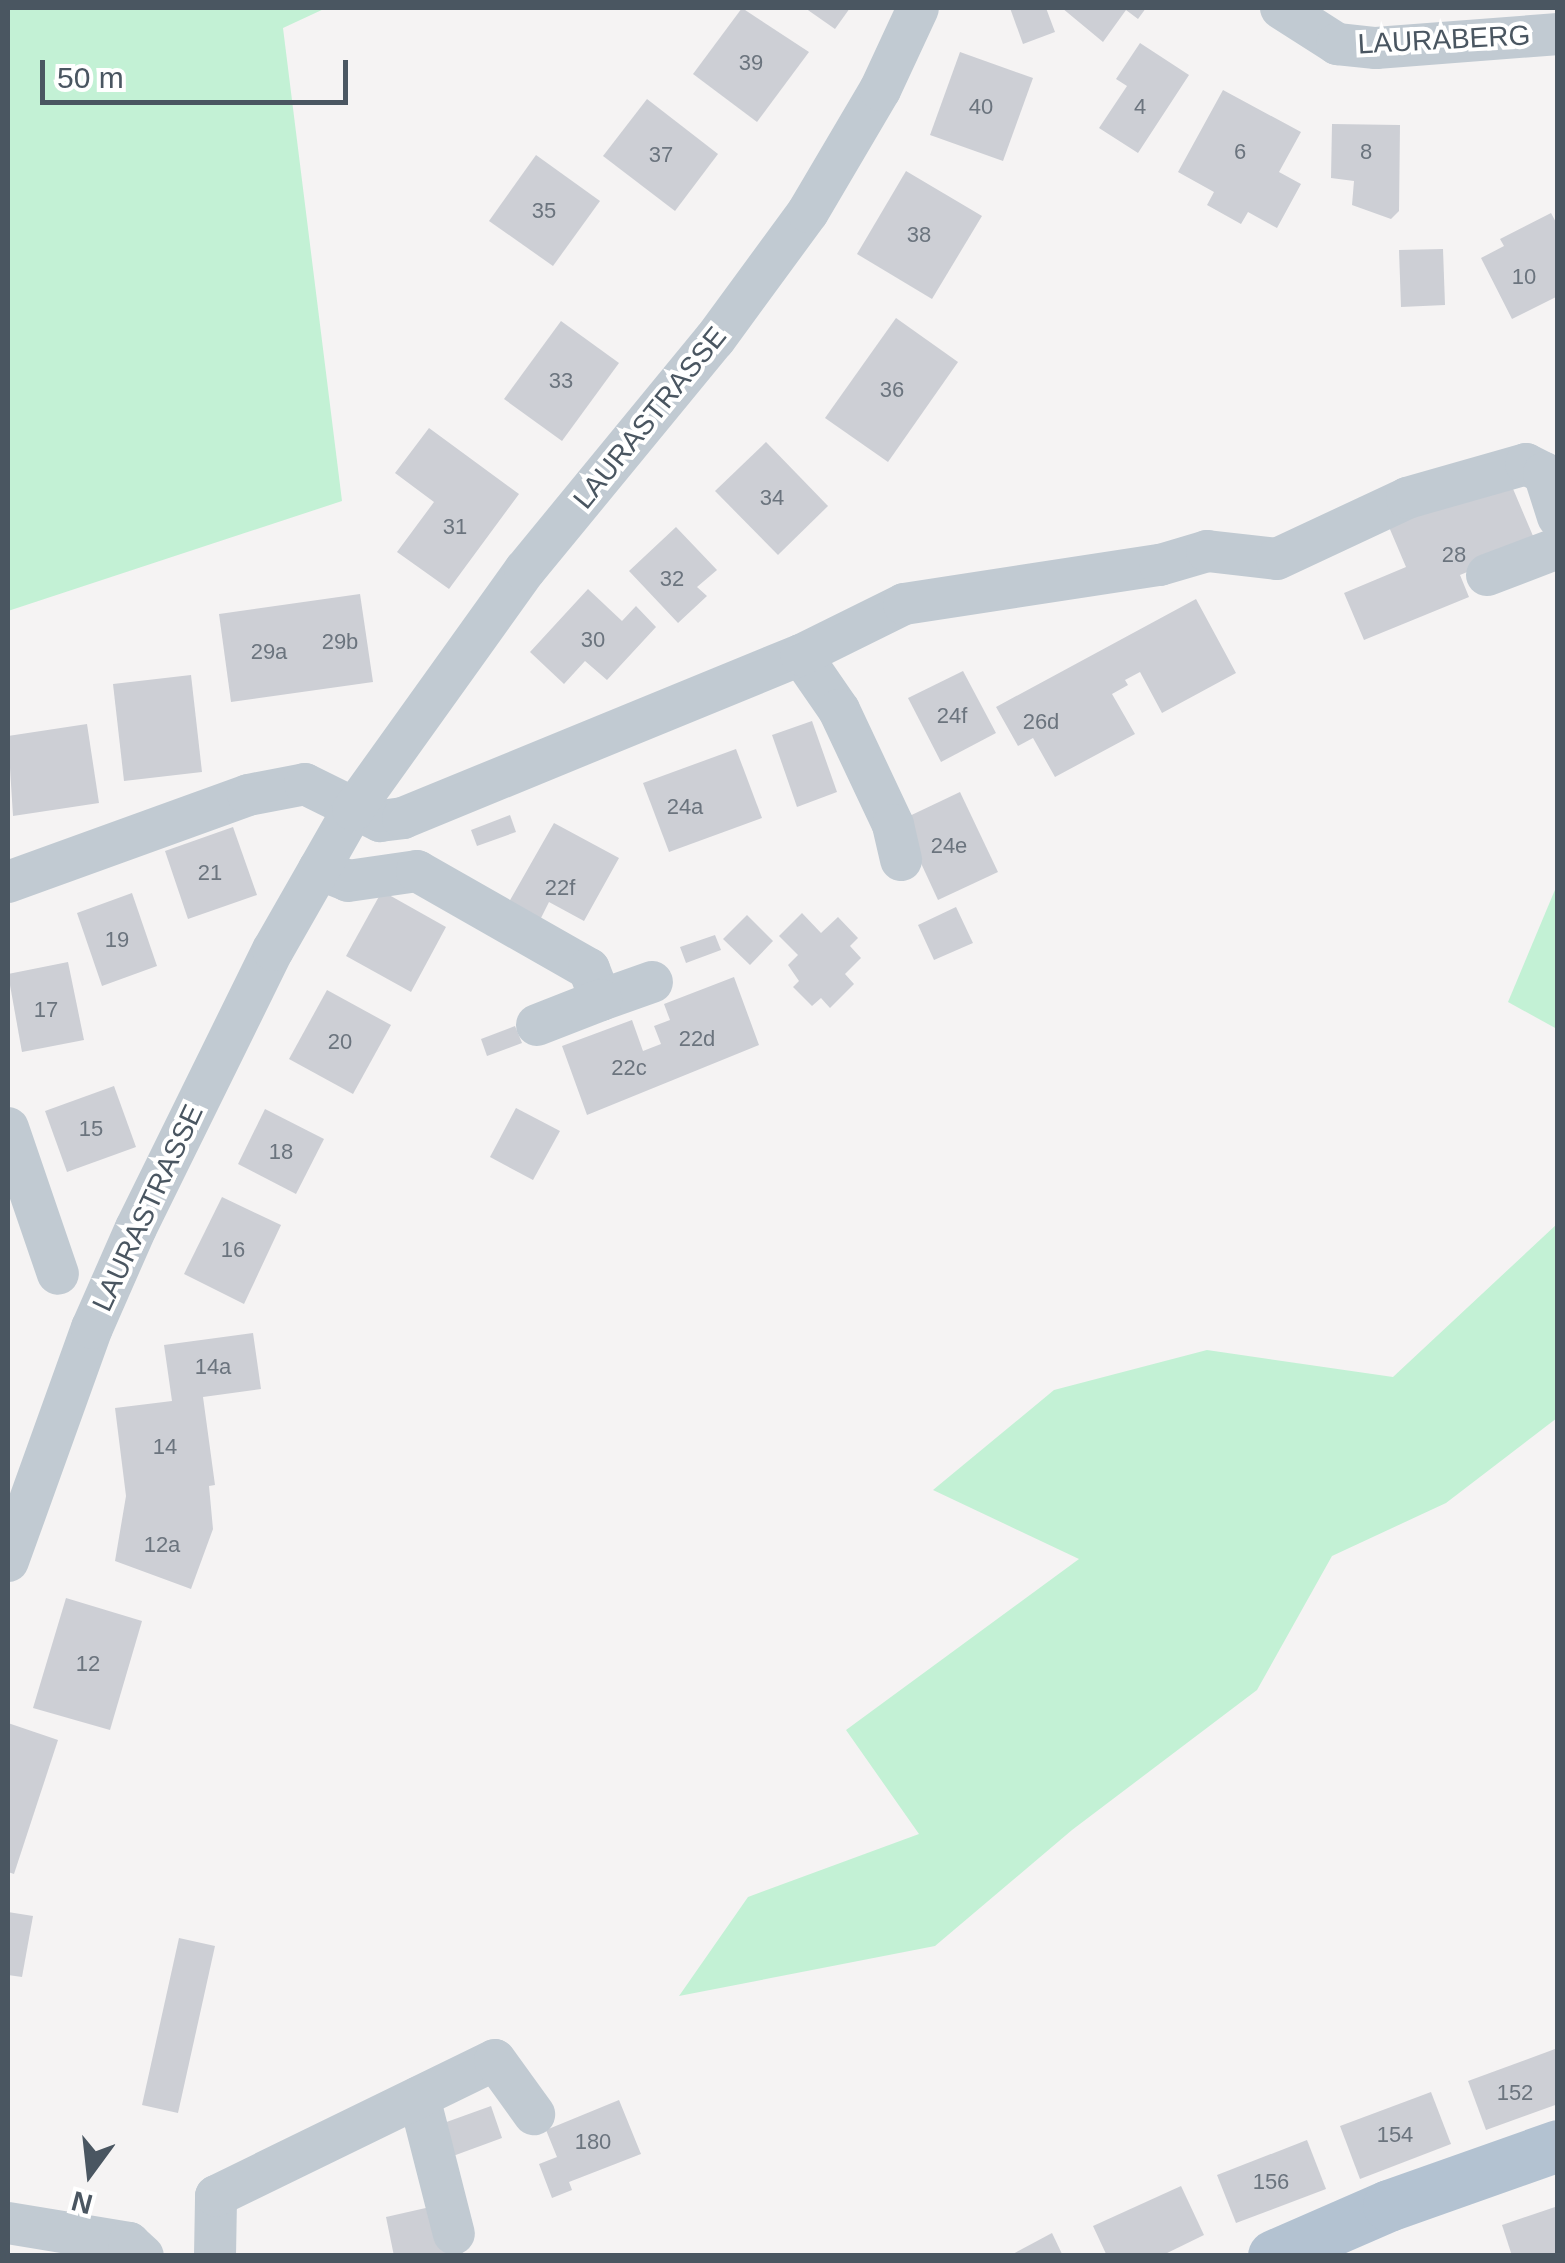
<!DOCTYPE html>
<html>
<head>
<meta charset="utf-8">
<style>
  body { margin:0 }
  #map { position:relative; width:1565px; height:2263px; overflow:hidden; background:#f5f3f3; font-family:Arial,sans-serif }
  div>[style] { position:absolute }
  .green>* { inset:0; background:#c3f1d5 }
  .building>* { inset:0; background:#cdcfd5 }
  .minor>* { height:42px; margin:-21px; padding:0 21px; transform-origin:21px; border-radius:21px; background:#c1cad2 }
  .major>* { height:52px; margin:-26px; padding:0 26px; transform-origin:26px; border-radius:26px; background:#b3c2d1 }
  span { translate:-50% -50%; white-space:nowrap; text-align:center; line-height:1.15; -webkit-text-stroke:8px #fff; paint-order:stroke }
  .number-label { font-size:22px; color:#6b747e }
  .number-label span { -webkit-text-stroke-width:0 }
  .street-label { font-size:28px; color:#4a5661 }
  .frame { position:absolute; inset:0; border:10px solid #4a5661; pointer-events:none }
  .north { position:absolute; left:40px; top:2123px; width:100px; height:100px; -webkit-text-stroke:8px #fff; paint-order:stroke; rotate:195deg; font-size:28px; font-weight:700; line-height:40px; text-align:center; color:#4a5661 }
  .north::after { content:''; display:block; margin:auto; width:35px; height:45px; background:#4a5661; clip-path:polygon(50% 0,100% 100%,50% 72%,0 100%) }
  .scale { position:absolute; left:40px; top:60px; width:308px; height:45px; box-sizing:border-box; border:5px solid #4a5661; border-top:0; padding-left:12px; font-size:30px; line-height:35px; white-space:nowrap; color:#4a5661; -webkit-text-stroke:8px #fff; paint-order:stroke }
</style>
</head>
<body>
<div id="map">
  <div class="green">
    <i style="clip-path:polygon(8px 8px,326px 8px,283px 28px,342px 501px,8px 611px)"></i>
    <i style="clip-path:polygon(1557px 885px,1557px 1029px,1508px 1002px)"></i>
    <i style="clip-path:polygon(1557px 1224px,1557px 1418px,1446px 1503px,1332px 1556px,1257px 1690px,1072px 1830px,935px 1946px,679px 1996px,748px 1897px,919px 1834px,846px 1730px,1079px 1559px,933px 1490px,1054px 1390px,1207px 1350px,1393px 1377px)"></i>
  </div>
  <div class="building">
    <i style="clip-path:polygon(742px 8px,809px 52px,757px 122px,693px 74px)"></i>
    <i style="clip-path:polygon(805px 8px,850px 8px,835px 29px)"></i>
    <i style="clip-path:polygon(1010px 8px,1046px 8px,1055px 32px,1023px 44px)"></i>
    <i style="clip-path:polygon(1062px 8px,1146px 8px,1138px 19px,1126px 10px,1103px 42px)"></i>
    <i style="clip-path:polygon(1140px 43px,1189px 75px,1138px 153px,1099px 128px,1127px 86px,1116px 79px)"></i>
    <i style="clip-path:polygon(960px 52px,1033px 78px,1003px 161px,930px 135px)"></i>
    <i style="clip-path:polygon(1223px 90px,1301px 132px,1279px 172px,1301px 184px,1277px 228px,1248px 212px,1241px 224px,1207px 205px,1214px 192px,1178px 172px)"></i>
    <i style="clip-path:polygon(647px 99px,718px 154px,675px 211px,603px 156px)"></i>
    <i style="clip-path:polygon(1332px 124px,1400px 125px,1399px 211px,1391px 219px,1352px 205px,1354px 181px,1331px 178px)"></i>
    <i style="clip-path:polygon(536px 155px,600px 201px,553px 266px,489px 221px)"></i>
    <i style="clip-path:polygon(906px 171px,982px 216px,932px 299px,857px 254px)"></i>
    <i style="clip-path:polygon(1551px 213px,1558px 226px,1558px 296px,1512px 319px,1481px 258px,1504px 246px,1500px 239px)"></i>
    <i style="clip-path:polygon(1443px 249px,1445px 305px,1401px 307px,1399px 250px)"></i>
    <i style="clip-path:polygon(896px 318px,958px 362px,888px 462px,825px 418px)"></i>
    <i style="clip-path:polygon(561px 321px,619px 363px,562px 441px,504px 399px)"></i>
    <i style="clip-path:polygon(429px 428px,519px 494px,449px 589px,397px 552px,434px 502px,395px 473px)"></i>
    <i style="clip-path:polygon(766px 442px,828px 506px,778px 555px,715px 491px)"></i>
    <i style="clip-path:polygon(1508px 477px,1536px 543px,1460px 575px,1469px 597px,1364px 640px,1344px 593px,1406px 567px,1389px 527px)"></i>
    <i style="clip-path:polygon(676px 527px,717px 570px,697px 587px,707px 596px,678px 623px,629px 571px)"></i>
    <i style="clip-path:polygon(588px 589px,622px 621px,636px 606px,656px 627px,607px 680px,585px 661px,564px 684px,530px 652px)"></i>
    <i style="clip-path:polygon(360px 594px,373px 682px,231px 702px,219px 614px)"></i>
    <i style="clip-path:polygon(1196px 599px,1236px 673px,1162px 713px,1140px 672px,1125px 680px,1128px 685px,1112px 694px,1135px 734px,1055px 777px,1033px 738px,1018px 746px,996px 707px)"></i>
    <i style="clip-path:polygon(963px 671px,996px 733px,941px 762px,908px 698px)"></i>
    <i style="clip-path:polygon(191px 675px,202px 772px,124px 781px,113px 684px)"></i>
    <i style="clip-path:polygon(812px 721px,837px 792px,797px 807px,772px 735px)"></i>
    <i style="clip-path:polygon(87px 724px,99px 803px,13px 816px,8px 736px)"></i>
    <i style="clip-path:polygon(736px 749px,762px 818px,669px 852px,643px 783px)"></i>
    <i style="clip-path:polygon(960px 792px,998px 872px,938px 900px,901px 820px)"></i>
    <i style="clip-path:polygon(510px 815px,516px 832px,477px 846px,471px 830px)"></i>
    <i style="clip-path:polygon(554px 823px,619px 858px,584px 921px,549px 902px,540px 920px,509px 902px)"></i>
    <i style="clip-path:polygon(233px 827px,257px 895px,188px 919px,165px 851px)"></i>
    <i style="clip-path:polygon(382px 891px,446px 927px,411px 992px,346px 956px)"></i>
    <i style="clip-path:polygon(132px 893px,157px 966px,102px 986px,77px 913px)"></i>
    <i style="clip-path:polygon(956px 907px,973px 943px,934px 960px,918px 925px)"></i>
    <i style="clip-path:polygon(802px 913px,821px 933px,838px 917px,858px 938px,850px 946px,861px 958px,845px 974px,854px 984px,830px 1008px,821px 998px,812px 1006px,793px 987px,799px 981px,788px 965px,798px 955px,779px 936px)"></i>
    <i style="clip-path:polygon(747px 915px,773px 941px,750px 965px,723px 939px)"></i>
    <i style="clip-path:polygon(715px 935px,721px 950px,686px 963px,680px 947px)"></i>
    <i style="clip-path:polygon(68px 962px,84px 1040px,22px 1052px,8px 974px)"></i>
    <i style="clip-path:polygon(734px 977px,759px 1045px,587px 1115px,562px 1046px,632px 1020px,643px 1051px,661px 1044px,654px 1026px,670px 1020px,664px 1004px)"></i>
    <i style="clip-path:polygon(327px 990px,391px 1025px,353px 1094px,289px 1059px)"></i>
    <i style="clip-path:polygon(515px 1026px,522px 1043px,487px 1056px,481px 1039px)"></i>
    <i style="clip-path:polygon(114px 1086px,136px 1147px,67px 1172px,45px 1111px)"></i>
    <i style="clip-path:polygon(516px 1108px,560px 1131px,533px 1180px,490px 1157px)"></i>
    <i style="clip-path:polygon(265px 1109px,324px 1139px,296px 1194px,238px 1164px)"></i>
    <i style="clip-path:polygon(222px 1197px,281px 1225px,244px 1304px,184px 1274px)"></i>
    <i style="clip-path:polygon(253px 1333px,261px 1389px,203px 1397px,215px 1485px,209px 1486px,213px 1529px,191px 1589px,115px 1561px,126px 1496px,115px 1408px,172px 1401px,164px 1345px)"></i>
    <i style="clip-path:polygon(66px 1598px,142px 1621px,110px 1730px,33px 1708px)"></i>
    <i style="clip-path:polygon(8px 1723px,58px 1740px,14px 1874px,8px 1872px)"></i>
    <i style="clip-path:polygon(8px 1912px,33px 1916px,22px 1977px,8px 1975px)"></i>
    <i style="clip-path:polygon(179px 1938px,215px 1946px,178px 2113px,142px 2105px)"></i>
    <i style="clip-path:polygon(1555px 2049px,1558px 2104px,1486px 2130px,1468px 2081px)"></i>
    <i style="clip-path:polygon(1431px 2092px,1451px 2144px,1360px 2179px,1340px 2126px)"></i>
    <i style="clip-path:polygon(619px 2100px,641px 2154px,569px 2182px,572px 2190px,552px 2198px,539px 2164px,557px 2157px,546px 2130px)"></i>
    <i style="clip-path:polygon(491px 2106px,502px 2138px,453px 2156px,441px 2124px)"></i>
    <i style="clip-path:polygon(1307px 2140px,1326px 2189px,1236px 2223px,1217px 2175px)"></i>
    <i style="clip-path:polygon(1181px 2186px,1204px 2235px,1161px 2256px,1107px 2256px,1093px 2226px)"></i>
    <i style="clip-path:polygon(439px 2205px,464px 2256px,394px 2256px,386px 2217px)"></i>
    <i style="clip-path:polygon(1558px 2206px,1558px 2256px,1512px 2256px,1502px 2225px)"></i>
    <i style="clip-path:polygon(1052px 2233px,1063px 2256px,1009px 2256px)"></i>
  </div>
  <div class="minor">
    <i style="left:1281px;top:8px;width:67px;rotate:32.7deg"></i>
    <i style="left:1337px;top:44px;width:39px;rotate:6deg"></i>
    <i style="left:1376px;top:48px;width:183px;rotate:-4.4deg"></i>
    <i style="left:1487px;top:575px;width:76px;rotate:-20.8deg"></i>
    <i style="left:801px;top:655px;width:67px;rotate:55.4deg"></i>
    <i style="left:839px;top:710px;width:127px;rotate:64.8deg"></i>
    <i style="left:893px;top:825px;width:36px;rotate:77deg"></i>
    <i style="left:319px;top:869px;width:31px;rotate:22deg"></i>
    <i style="left:348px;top:881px;width:70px;rotate:-8.2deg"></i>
    <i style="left:417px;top:871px;width:198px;rotate:29.7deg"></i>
    <i style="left:589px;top:969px;width:33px;rotate:69deg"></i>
    <i style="left:601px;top:1000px;width:54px;rotate:-19.4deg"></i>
    <i style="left:8px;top:882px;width:255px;rotate:-19.9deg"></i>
    <i style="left:248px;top:795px;width:58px;rotate:-10.9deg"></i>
    <i style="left:305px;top:784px;width:84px;rotate:26.3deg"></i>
    <i style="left:380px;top:821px;width:23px;rotate:-7deg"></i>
    <i style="left:403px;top:818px;width:430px;rotate:-22.3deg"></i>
    <i style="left:801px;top:655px;width:115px;rotate:-26.3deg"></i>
    <i style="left:904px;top:604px;width:259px;rotate:-8.7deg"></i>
    <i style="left:1160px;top:565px;width:49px;rotate:-16.6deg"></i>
    <i style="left:1207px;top:551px;width:70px;rotate:6.5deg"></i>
    <i style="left:1277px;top:559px;width:144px;rotate:-25.1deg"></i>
    <i style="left:1407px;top:498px;width:124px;rotate:-15.9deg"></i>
    <i style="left:1526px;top:464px;width:20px;rotate:27deg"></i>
    <i style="left:1544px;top:473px;width:46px;rotate:72.3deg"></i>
    <i style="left:537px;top:1025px;width:69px;rotate:-21.3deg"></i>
    <i style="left:8px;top:1128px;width:154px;rotate:71.1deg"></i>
    <i style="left:8px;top:1561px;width:248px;rotate:-70.2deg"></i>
    <i style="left:92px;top:1328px;width:109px;rotate:-66.3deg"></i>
    <i style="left:136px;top:1228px;width:310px;rotate:-63.8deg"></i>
    <i style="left:273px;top:950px;width:161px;rotate:-60.3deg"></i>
    <i style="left:353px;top:810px;width:295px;rotate:-54.4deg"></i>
    <i style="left:525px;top:570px;width:299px;rotate:-50.6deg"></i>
    <i style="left:715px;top:339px;width:157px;rotate:-53.8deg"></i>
    <i style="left:808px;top:212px;width:142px;rotate:-59.5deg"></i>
    <i style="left:880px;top:90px;width:90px;rotate:-65.1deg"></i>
    <i style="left:419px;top:2097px;width:141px;rotate:75.7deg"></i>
    <i style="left:8px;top:2223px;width:123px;rotate:9.4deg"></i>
    <i style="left:129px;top:2243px;width:19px;rotate:43deg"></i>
    <i style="left:215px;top:2256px;width:60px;rotate:-89deg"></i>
    <i style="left:216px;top:2196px;width:310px;rotate:-26deg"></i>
    <i style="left:495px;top:2060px;width:67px;rotate:54.2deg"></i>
  </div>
  <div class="major">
    <i style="left:1274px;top:2256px;width:125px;rotate:-23.5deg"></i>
    <i style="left:1389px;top:2206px;width:179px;rotate:-19.5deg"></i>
  </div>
  <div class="number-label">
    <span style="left:751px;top:63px">39</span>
    <span style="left:981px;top:107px">40</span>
    <span style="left:1140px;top:107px">4</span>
    <span style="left:1240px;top:152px">6</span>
    <span style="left:1366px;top:152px">8</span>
    <span style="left:661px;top:155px">37</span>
    <span style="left:544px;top:211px">35</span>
    <span style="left:919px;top:235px">38</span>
    <span style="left:1524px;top:277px">10</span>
    <span style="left:561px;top:381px">33</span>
    <span style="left:892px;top:390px">36</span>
    <span style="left:772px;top:498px">34</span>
    <span style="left:455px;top:527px">31</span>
    <span style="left:1454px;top:555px">28</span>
    <span style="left:672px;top:579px">32</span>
    <span style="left:593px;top:640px">30</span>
    <span style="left:340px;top:642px">29b</span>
    <span style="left:269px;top:652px">29a</span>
    <span style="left:952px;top:716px">24f</span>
    <span style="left:1041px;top:722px">26d</span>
    <span style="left:685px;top:807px">24a</span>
    <span style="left:949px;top:846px">24e</span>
    <span style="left:210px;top:873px">21</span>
    <span style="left:560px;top:888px">22f</span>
    <span style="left:117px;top:940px">19</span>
    <span style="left:46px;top:1010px">17</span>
    <span style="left:697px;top:1039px">22d</span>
    <span style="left:340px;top:1042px">20</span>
    <span style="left:629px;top:1068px">22c</span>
    <span style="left:91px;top:1129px">15</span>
    <span style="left:281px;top:1152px">18</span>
    <span style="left:233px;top:1250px">16</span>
    <span style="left:213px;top:1367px">14a</span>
    <span style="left:165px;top:1447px">14</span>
    <span style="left:162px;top:1545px">12a</span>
    <span style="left:88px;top:1664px">12</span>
    <span style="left:1515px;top:2093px">152</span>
    <span style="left:1395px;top:2135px">154</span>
    <span style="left:593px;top:2142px">180</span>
    <span style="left:1271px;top:2182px">156</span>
  </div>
  <div class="street-label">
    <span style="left:1444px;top:40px;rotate:-3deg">LAURABERG</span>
    <span style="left:650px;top:418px;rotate:-51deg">LAURASTRASSE</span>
    <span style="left:148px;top:1208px;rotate:-65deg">LAURASTRASSE</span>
  </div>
  <div class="frame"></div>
  <div class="north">N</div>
  <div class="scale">50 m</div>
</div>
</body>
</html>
